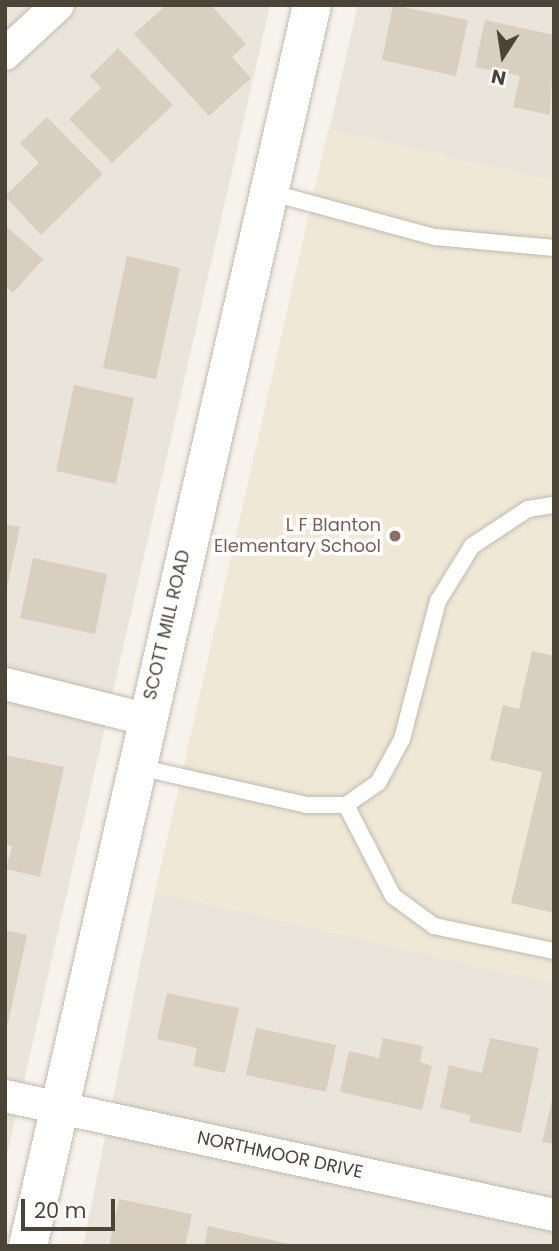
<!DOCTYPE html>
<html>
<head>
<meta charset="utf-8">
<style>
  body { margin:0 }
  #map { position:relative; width:559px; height:1251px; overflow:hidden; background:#f6f3ec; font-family:Poppins,sans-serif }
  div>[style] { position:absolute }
  .residential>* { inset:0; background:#eae5da }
  .education>* { inset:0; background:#efe8d6 }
  .building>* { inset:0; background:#d8cfc1 }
  .roads { filter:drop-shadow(0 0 2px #c2bbae) drop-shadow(0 0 2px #c2bbae) }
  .service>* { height:16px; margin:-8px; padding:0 8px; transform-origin:8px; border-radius:8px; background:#fff }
  .minor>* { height:32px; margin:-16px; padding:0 16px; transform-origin:16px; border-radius:16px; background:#fff }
  .tertiary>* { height:38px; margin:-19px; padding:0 19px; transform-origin:19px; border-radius:19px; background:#fff }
  .dots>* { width:19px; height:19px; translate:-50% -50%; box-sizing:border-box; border:4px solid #fff; border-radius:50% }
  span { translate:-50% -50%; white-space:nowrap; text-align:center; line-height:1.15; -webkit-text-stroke:7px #fff; paint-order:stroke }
  .education-label { font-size:18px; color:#785e54 }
  .right { translate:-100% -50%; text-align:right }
  .street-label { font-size:18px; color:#4b4439 }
  .frame { position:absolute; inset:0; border:7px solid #4b4439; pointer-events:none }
  .north { position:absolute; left:468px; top:21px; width:70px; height:70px; -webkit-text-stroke:5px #fff; paint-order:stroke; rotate:192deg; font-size:19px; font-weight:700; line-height:28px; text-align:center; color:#4b4439 }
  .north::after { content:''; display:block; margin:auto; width:24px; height:32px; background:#4b4439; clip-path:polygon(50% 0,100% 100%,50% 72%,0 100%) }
  .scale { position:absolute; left:21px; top:1199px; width:94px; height:32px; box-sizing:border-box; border:4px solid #4b4439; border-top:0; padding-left:9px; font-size:21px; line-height:24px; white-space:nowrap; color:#4b4439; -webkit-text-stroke:5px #fff; paint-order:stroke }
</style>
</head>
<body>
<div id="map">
  <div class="residential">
    <i style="clip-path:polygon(5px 5px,270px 5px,5px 1164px)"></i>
    <i style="clip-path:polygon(358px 5px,554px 5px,554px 181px,329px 130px)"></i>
    <i style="clip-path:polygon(155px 892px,554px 983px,554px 1246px,83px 1246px)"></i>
  </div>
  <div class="education">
    <i style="clip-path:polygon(328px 130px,554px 181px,554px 983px,155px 892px)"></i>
  </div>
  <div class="building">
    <i style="clip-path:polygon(166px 5px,211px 5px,246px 44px,232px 57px,251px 78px,209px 116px,134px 34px)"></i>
    <i style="clip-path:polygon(393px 5px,468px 20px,456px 76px,382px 60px)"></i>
    <i style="clip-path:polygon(485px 20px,554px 35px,550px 115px,513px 107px,520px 76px,475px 67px)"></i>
    <i style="clip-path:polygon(118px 48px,173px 105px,112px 163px,69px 119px,101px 88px,90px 76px)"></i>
    <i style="clip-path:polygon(47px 117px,103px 174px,41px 235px,5px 196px,39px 163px,20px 143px)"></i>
    <i style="clip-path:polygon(5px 225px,43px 259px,13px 293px,5px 286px)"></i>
    <i style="clip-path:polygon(127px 256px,180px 268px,156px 379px,103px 368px)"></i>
    <i style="clip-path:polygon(74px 385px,134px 398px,116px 484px,56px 471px)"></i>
    <i style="clip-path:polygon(5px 524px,20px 527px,6px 592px,5px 591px)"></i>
    <i style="clip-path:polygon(33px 558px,107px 574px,95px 634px,20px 618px)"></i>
    <i style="clip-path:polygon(532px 651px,554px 656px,554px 913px,511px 903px,542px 772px,490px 760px,503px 705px,519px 709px)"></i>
    <i style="clip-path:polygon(5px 755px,64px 767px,40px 877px,6px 869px,12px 846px,5px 844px)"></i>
    <i style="clip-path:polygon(5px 930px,27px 935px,8px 1023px,5px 1022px)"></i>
    <i style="clip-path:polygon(167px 993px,239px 1008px,225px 1073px,193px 1066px,197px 1048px,157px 1039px)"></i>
    <i style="clip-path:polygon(256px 1028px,336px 1045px,326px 1092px,246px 1075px)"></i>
    <i style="clip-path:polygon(383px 1038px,423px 1046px,420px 1062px,432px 1066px,422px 1110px,340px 1092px,349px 1051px,379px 1058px)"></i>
    <i style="clip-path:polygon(490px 1038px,539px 1048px,521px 1133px,469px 1122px,471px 1115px,440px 1108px,449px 1065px,482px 1073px)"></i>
    <i style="clip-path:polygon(554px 1092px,554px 1144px,542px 1142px)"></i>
    <i style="clip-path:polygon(119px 1199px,192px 1214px,185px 1246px,109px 1246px)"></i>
    <i style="clip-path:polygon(208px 1226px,294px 1245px,294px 1246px,204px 1246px)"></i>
  </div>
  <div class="roads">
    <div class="service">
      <i style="left:269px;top:192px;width:172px;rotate:15.2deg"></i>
      <i style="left:435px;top:237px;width:120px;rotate:5.3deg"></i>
      <i style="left:138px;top:767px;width:172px;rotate:12.7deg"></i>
      <i style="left:306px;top:805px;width:40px"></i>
      <i style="left:346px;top:805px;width:39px;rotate:-35deg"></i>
      <i style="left:378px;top:783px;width:50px;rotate:-61.4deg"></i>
      <i style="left:402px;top:739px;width:143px;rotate:-75.4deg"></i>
      <i style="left:438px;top:601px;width:65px;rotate:-58.3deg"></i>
      <i style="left:472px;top:546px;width:67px;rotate:-33.5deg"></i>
      <i style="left:528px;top:509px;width:26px;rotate:-9deg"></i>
      <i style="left:346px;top:805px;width:102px;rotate:62.7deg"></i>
      <i style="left:393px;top:896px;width:51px;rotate:36.2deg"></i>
      <i style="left:434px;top:926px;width:123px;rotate:11.8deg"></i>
    </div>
    <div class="minor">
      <i style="left:5px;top:54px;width:72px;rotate:-42.8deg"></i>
      <i style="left:5px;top:684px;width:144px;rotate:14deg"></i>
      <i style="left:5px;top:1096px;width:562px;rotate:12.23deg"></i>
    </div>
    <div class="tertiary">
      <i style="left:28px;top:1246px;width:1273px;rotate:-77.11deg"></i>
    </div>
  </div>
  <div class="dots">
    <i style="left:395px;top:536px;background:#8d6e63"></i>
  </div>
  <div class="education-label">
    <span class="right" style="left:381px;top:536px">L F Blanton<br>Elementary School</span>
  </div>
  <div class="street-label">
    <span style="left:167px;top:625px;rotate:-77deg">SCOTT MILL ROAD</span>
    <span style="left:280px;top:1155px;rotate:12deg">NORTHMOOR DRIVE</span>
  </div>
  <div class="frame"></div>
  <div class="north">N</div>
  <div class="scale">20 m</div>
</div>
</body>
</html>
